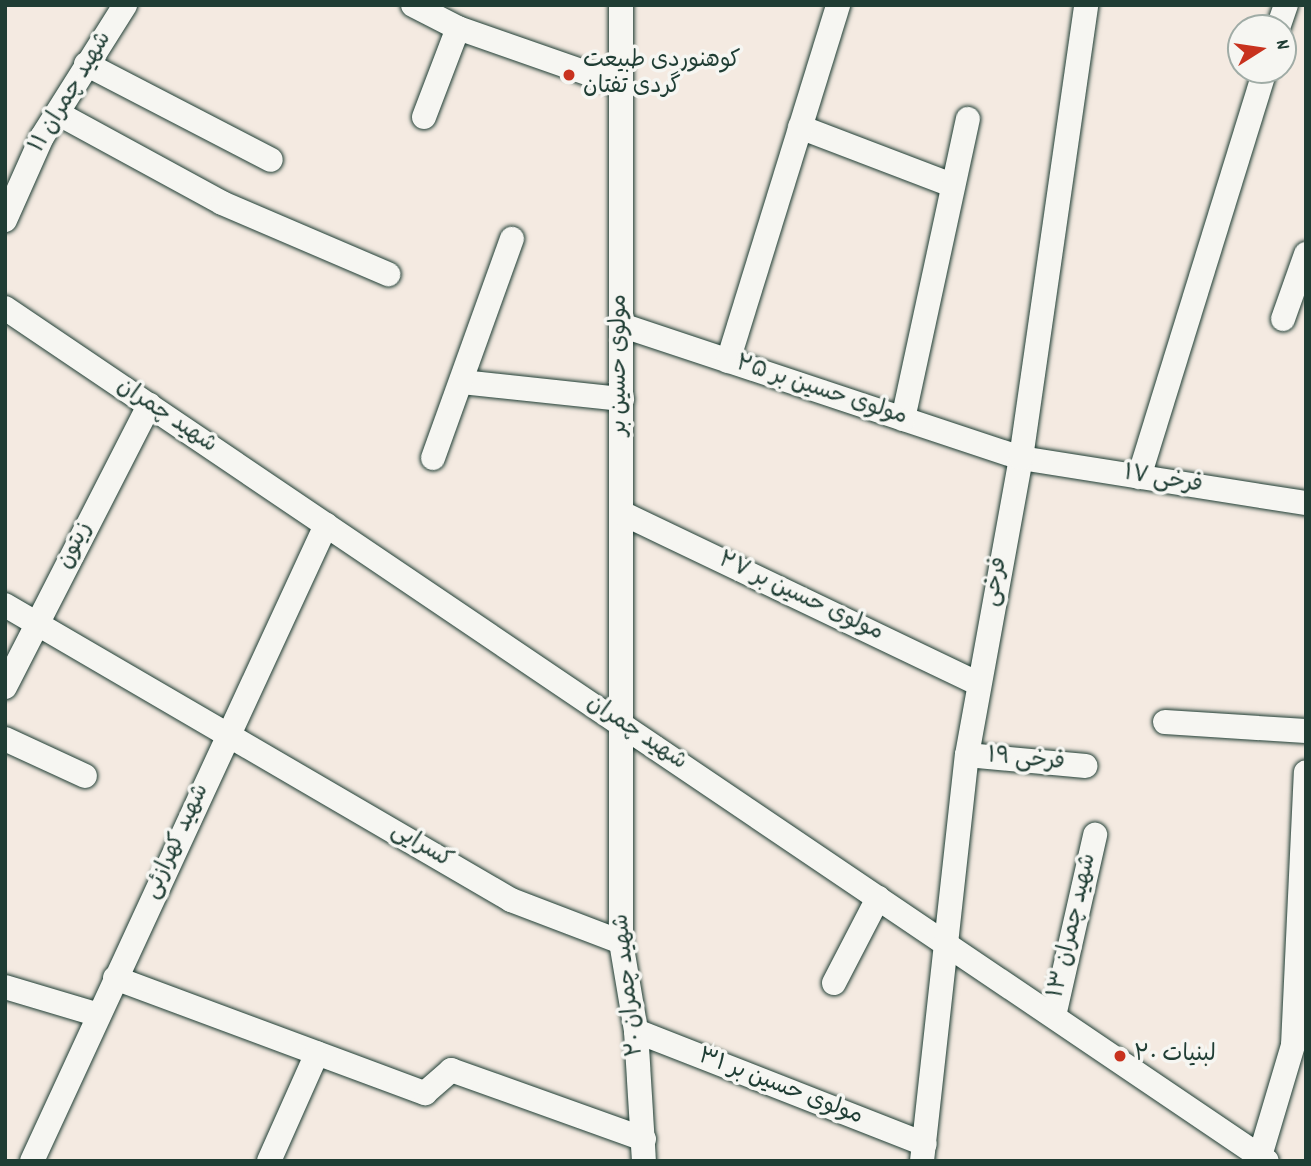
<!DOCTYPE html>
<html>
<head>
<meta charset="utf-8">
<style>
  body { margin:0 }
  #map { position:relative; width:1311px; height:1166px; overflow:hidden; background:#f4eae1; font-family:Dekko,"Playpen Sans Arabic",sans-serif }
  div>[style] { position:absolute }
  .roads { filter:drop-shadow(0 0 2px #1f3d34) drop-shadow(0 0 2px #1f3d34) }
  .minor>* { height:24px; margin:-12px; padding:0 12px; transform-origin:12px; border-radius:12px; background:#f6f6f2 }
  .dots>* { width:19px; height:19px; translate:-50% -50%; box-sizing:border-box; border:4px solid #f6f6f2; border-radius:50% }
  span { translate:-50% -50%; white-space:nowrap; text-align:center; line-height:1.15; -webkit-text-stroke:7px #f6f6f2; paint-order:stroke }
  .poi-label { font-size:23px; color:#1f3d34 }
  .left { translate:0 -50%; text-align:left }
  .street-label { font-size:23px; color:#1f3d34 }
  .frame { position:absolute; inset:0; border:7px solid #1f3d34; pointer-events:none }
  .north { position:absolute; left:1227px; top:14px; width:70px; height:70px; box-sizing:border-box; background:#f6f6f2; border:2px solid #a0aca6; border-radius:50%; rotate:78deg; font-size:19px; font-weight:700; line-height:28px; text-align:center; color:#1f3d34 }
  .north::after { content:''; display:block; margin:auto; width:24px; height:32px; background:#c8321e; clip-path:polygon(50% 0,100% 100%,50% 72%,0 100%) }
</style>
</head>
<body>
<div id="map">
  <div class="roads">
    <div class="minor">
      <i style="left:413px;top:5px;width:51px;rotate:27.1deg"></i>
      <i style="left:458px;top:28px;width:173px;rotate:19.3deg"></i>
      <i style="left:621px;top:5px;width:937px;rotate:90deg"></i>
      <i style="left:621px;top:942px;width:90px;rotate:80.4deg"></i>
      <i style="left:636px;top:1031px;width:130px;rotate:86.5deg"></i>
      <i style="left:1278px;top:28px;width:24px;rotate:-71deg"></i>
      <i style="left:86px;top:64px;width:208px;rotate:27.4deg"></i>
      <i style="left:59px;top:114px;width:186px;rotate:28.6deg"></i>
      <i style="left:222px;top:203px;width:181px;rotate:23.2deg"></i>
      <i style="left:424px;top:117px;width:95px;rotate:-69.1deg"></i>
      <i style="left:800px;top:127px;width:163px;rotate:20.9deg"></i>
      <i style="left:5px;top:220px;width:91px;rotate:-66deg"></i>
      <i style="left:42px;top:137px;width:156px;rotate:-57.8deg"></i>
      <i style="left:5px;top:308px;width:1523px;rotate:34.06deg"></i>
      <i style="left:1283px;top:319px;width:69px;rotate:-70.5deg"></i>
      <i style="left:621px;top:325px;width:422px;rotate:18.4deg"></i>
      <i style="left:1021px;top:458px;width:289px;rotate:9deg"></i>
      <i style="left:728px;top:361px;width:373px;rotate:-72.8deg"></i>
      <i style="left:462px;top:382px;width:161px;rotate:6.1deg"></i>
      <i style="left:903px;top:419px;width:307px;rotate:-77.8deg"></i>
      <i style="left:433px;top:458px;width:233px;rotate:-70.2deg"></i>
      <i style="left:1139px;top:477px;width:426px;rotate:-72.8deg"></i>
      <i style="left:622px;top:513px;width:394px;rotate:25.6deg"></i>
      <i style="left:5px;top:605px;width:586px;rotate:30.24deg"></i>
      <i style="left:511px;top:900px;width:118px;rotate:20.9deg"></i>
      <i style="left:5px;top:687px;width:317px;rotate:-62.9deg"></i>
      <i style="left:1165px;top:722px;width:141px;rotate:3.7deg"></i>
      <i style="left:5px;top:739px;width:88px;rotate:24.8deg"></i>
      <i style="left:967px;top:755px;width:119px;rotate:5.3deg"></i>
      <i style="left:115px;top:978px;width:331px;rotate:20.4deg"></i>
      <i style="left:425px;top:1093px;width:35px;rotate:-41deg"></i>
      <i style="left:451px;top:1070px;width:205px;rotate:19.7deg"></i>
      <i style="left:834px;top:983px;width:96px;rotate:-62.6deg"></i>
      <i style="left:5px;top:987px;width:98px;rotate:16.6deg"></i>
      <i style="left:1054px;top:1016px;width:186px;rotate:-77.2deg"></i>
      <i style="left:636px;top:1031px;width:310px;rotate:21.4deg"></i>
      <i style="left:1260px;top:1156px;width:116px;rotate:-73.4deg"></i>
      <i style="left:1293px;top:1045px;width:273px;rotate:-87.3deg"></i>
      <i style="left:32px;top:1161px;width:701px;rotate:-65.19deg"></i>
      <i style="left:269px;top:1161px;width:118px;rotate:-66deg"></i>
      <i style="left:922px;top:1161px;width:408px;rotate:-83.7deg"></i>
      <i style="left:967px;top:755px;width:302px;rotate:-79.7deg"></i>
      <i style="left:1021px;top:458px;width:458px;rotate:-81.8deg"></i>
    </div>
  </div>
  <div class="dots">
    <i style="left:569px;top:75px;background:#c8321e"></i>
    <i style="left:1120px;top:1056px;background:#c8321e"></i>
  </div>
  <div class="poi-label">
    <span class="left" style="left:583px;top:75px">کوهنوردی طبیعت<br>گردی تفتان</span>
    <span class="left" style="left:1134px;top:1056px">لبنیات ۲۰</span>
  </div>
  <div class="street-label">
    <span style="left:72px;top:93px;rotate:-59deg">شهید چمران ۱۱</span>
    <span style="left:621px;top:365px;rotate:-90deg">مولوی حسین بر</span>
    <span style="left:821px;top:392px;rotate:18deg">مولوی حسین بر ۲۵</span>
    <span style="left:166px;top:417px;rotate:34deg">شهید چمران</span>
    <span style="left:1163px;top:481px;rotate:9deg">فرخی ۱۷</span>
    <span style="left:76px;top:546px;rotate:-63deg">زیتون</span>
    <span style="left:997px;top:582px;rotate:-79deg">فرخی</span>
    <span style="left:800px;top:598px;rotate:25deg">مولوی حسین بر ۲۷</span>
    <span style="left:636px;top:734px;rotate:34deg">شهید چمران</span>
    <span style="left:1026px;top:761px;rotate:5deg">فرخی ۱۹</span>
    <span style="left:178px;top:842px;rotate:-65deg">شهید کهرازئی</span>
    <span style="left:421px;top:847px;rotate:31deg">کسرایی</span>
    <span style="left:1074px;top:926px;rotate:-77deg">شهید چمران ۱۳</span>
    <span style="left:630px;top:985px;rotate:-96deg">شهید چمران ۲۰</span>
    <span style="left:780px;top:1088px;rotate:21deg">مولوی حسین بر ۳۱</span>
  </div>
  <div class="frame"></div>
  <div class="north">N</div>
</div>
</body>
</html>
